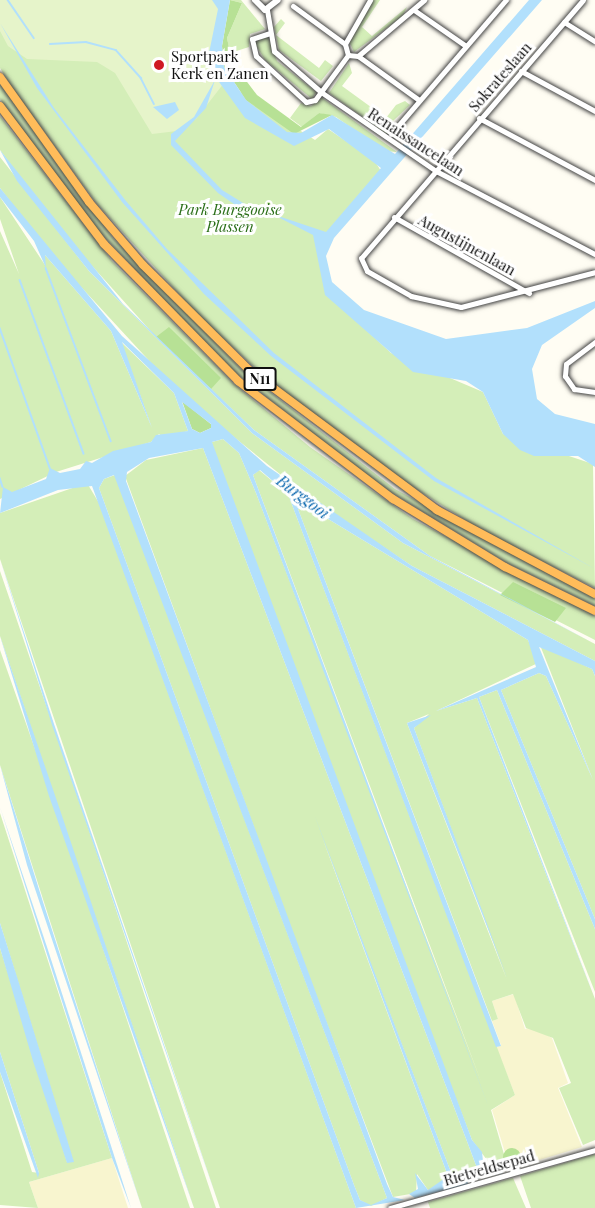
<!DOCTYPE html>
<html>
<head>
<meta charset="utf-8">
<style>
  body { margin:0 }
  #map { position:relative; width:595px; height:1208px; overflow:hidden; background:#fffdf3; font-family:"Playfair Display",serif }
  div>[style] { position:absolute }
  .farmland>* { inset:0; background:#f8f5cf }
  .green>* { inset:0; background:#d4eeb8 }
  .forest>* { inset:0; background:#b7e195 }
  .round { border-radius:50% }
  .pitch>* { inset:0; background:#e6f4ca }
  .water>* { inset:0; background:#b2e0fc }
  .stream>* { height:1.5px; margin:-0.75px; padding:0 0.75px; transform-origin:0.75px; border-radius:0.75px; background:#b2e0fc }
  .roads { filter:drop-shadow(0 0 2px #434343) drop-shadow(0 0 2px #434343) }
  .minor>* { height:5px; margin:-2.5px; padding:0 2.5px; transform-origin:2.5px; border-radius:2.5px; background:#fff }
  .tertiary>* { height:6px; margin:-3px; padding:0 3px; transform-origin:3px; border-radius:3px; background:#fff }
  .trunk>* { height:8px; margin:-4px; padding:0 4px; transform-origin:4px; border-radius:4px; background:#ffbc5a }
  .dots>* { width:16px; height:16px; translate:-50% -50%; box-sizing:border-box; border:3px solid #fff; border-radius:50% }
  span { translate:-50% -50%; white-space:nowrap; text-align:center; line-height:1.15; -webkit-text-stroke:6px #fff; paint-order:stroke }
  .shield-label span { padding:2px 4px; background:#fff; border:2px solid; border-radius:4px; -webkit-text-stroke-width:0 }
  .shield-label { font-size:14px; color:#101010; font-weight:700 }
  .poi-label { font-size:15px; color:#101010 }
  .left { translate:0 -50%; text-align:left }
  .street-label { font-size:15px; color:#101010 }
  .park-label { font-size:15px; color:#2b6f19; font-style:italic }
  .water-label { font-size:16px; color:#0c68af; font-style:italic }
</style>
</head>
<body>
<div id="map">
  <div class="farmland">
    <i style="clip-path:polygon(514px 994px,525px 1029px,532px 1027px,552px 1038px,568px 1083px,558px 1088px,582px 1147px,510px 1169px,492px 1110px,515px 1095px,496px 1047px,501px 1045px,492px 1021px,498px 1019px,492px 1001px)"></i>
    <i style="clip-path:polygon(112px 1158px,128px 1208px,38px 1208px,29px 1182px)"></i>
  </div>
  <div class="green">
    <i style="clip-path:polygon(230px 0,241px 0,265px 29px,250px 34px,249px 47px,230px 53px,227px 38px,242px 3px)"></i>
    <i style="clip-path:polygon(373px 0,380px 0,362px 27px,372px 36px,407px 7px,403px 16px,354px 52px,348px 39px)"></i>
    <i style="clip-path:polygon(281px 19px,285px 23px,276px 35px,319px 68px,325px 60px,333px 66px,321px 81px,279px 50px,274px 27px)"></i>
    <i style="clip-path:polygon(0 23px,86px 56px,213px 75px,315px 140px,328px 129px,374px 160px,381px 171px,316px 246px,328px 295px,391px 353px,483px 392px,503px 434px,593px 464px,595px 588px,483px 531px,400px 479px,265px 377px,201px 318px,97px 204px,11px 86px,0 68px,0 30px,17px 52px)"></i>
    <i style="clip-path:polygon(268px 36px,277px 61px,316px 92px,312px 99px,265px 60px,254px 42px)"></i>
    <i style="clip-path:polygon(349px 63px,352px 73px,342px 86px,386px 118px,396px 105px,405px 101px,410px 105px,393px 121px,388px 135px,329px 93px)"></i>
    <i style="clip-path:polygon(0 84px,113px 238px,243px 371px,395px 489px,595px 598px,595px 606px,507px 563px,379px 485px,227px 366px,92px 224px,0 99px)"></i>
    <i style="clip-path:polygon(321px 97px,397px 152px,384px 151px,336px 117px,319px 113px,302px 127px,290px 118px,301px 103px,311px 106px)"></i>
    <i style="clip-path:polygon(0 116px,112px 261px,234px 384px,310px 447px,413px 519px,595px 616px,595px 640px,430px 556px,254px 430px,156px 337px,58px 228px,0 150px)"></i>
    <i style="clip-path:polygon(0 157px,89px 271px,252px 433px,403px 543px,595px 644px,595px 661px,412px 566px,306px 495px,178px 392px,47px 250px,0 188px)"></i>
    <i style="clip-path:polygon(0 197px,45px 265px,45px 255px,111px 331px,152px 428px,121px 342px,174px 393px,188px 431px,165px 438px,159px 434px,151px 442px,56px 472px,0 499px,0 231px,19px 274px,0 219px)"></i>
    <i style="clip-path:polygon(223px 439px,239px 453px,256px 493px,482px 1084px,253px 475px,259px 470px,288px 494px,515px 1095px,491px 1110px,508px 1168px,504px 1170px,493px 1168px,472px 1140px,438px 1052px,213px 455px,212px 442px)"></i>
    <i style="clip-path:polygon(203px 448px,468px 1144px,477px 1168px,475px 1179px,452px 1175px,322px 837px,448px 1176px,446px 1183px,428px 1190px,417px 1174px,416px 1193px,393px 1197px,299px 950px,125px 476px,146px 460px)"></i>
    <i style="clip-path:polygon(115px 475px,387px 1198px,371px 1206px,360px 1200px,354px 1185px,99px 488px,104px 479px)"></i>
    <i style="clip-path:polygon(87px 483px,99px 503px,356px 1208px,220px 1208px,0 559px,0 513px)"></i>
    <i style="clip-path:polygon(evenodd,305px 505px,528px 640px,538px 663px,436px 711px,477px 698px,595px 999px,595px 1140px,583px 1145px,559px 1088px,571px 1083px,553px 1038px,526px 1028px,513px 994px,492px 1001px,498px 1019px,492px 1021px,298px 509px,305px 505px,429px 714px,414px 728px,507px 980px,407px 723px,429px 714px)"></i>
    <i style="clip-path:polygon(0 571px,103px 871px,216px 1208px,194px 1208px,167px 1128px,0 636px)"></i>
    <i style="clip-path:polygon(540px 645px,592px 669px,595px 676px,595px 919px,501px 690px,539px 673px,546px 676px,593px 780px)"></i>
    <i style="clip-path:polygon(0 650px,58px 814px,190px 1208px,142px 1208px,0 765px)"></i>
    <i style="clip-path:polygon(497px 690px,595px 929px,595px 992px,479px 697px)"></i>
    <i style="clip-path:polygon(0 813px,112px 1158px,29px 1182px,38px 1208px,0 1205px,0 1072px,32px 1172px,39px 1173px,0 1052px,0 948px,67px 1162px,73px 1161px,0 923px)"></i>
    <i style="clip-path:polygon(595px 1154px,595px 1208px,531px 1208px,520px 1176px)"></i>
    <i style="clip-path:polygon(513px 1178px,526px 1208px,430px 1208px,428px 1202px)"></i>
  </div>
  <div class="forest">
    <i style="clip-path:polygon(230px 0,242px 3px,227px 38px,232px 62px,257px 95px,301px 127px,319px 113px,332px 115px,294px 134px,246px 100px,224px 67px,222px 46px)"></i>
    <i style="clip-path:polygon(169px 327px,221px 378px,211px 389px,156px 337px)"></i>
    <i style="clip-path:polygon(182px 401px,212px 425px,211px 428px,200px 433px,192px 429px)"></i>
    <i style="clip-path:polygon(513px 582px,566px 608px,555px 622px,500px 595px)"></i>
    <i class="round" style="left:503px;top:1148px;width:18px;height:18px"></i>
  </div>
  <div class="pitch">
    <i style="clip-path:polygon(0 0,223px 0,214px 44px,224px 83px,196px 119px,177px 131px,152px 134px,115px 73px,97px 62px,27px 59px,8px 46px,0 31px)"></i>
  </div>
  <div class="water">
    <i style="clip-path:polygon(212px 0,230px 0,222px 46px,224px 67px,246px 100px,287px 132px,301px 133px,332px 115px,395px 154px,529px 0,542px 0,334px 238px,326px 256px,332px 282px,364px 310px,446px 339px,527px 328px,595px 301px,595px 308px,542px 345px,532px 369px,537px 399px,555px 414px,595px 424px,595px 467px,578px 456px,534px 456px,520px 450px,503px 434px,483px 392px,466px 381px,413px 372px,325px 295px,313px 235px,272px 214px,326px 232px,381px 168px,329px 129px,294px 146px,245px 118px,214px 75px,209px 53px,218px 9px)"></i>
    <i style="clip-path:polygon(0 23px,54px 108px,126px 201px,167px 249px,274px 353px,436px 478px,595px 569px,434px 481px,271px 356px,204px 294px,122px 202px,37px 88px)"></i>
    <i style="clip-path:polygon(215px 80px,206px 108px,175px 141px,222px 190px,253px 209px,250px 215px,218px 193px,171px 145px,171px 134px,194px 117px)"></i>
    <i style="clip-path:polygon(175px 102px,179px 110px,167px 119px,153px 107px)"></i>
    <i style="clip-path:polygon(0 150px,123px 304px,254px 430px,430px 556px,595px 644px,403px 543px,252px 433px,89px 271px,17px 181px)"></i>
    <i style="clip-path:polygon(evenodd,0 188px,122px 336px,267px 466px,412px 566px,595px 661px,595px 676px,592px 669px,539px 647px,593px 780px,546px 676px,539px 673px,501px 690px,595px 919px,595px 929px,497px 690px,479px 697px,595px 999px,477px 698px,436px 711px,536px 667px,528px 640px,305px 505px,298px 509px,501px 1046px,496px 1047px,288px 494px,260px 470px,253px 475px,489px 1108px,256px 493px,239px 453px,223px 439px,212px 442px,472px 1140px,482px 1152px,484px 1170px,502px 1168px,503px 1173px,475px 1179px,477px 1168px,468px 1144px,203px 448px,149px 458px,127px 472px,126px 481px,387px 1184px,393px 1197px,405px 1200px,356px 1208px,92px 486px,58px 490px,0 513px,3px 487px,12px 492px,46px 479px,50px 468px,60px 473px,80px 469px,86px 461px,92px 463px,113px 451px,151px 442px,156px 435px,188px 431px,174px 393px,122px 342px,152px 428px,111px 331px,45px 255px,46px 268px,34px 241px,0 197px,0 188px,182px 402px,211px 424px,211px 428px,200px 433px,192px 429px,182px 402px,0 188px,114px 475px,387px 1198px,371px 1205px,360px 1200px,354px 1185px,99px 488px,104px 479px,114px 475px)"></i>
    <i style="clip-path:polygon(0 559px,54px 724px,220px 1208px,52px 725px)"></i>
    <i style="clip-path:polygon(0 636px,58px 804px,194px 1208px,49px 796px)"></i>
    <i style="clip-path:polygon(431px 715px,414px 728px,508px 980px,407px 723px)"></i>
    <i style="clip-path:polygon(0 765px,43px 902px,142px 1208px,27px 865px)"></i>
    <i style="clip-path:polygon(0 807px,48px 950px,131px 1208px,112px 1158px)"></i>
    <i style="clip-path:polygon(314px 814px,452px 1175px,467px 1178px,468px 1184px,415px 1198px,409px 1194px,418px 1189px,415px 1173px,428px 1190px,448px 1176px)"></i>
    <i style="clip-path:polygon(0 923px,18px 980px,74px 1162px,67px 1163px,33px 1061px,0 948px)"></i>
    <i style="clip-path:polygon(0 1052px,39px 1173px,38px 1178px,0 1072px)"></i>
  </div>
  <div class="stream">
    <i style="left:8px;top:0;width:46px;rotate:55.6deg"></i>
    <i style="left:50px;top:44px;width:36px;rotate:-3deg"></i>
    <i style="left:86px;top:42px;width:31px;rotate:15deg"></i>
    <i style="left:116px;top:50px;width:38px;rotate:48deg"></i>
    <i style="left:141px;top:78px;width:29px;rotate:63deg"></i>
    <i style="left:46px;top:268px;width:185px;rotate:69.4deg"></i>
    <i style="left:20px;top:280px;width:185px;rotate:69.8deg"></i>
    <i style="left:0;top:328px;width:149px;rotate:70.3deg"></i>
    <i style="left:0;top:478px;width:9px;rotate:72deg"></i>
  </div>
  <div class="roads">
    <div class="minor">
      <i style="left:583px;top:0;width:340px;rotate:130.7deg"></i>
      <i style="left:361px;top:258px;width:14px;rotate:65deg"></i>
      <i style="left:367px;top:271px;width:51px;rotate:29.6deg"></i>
      <i style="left:411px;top:296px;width:51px;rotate:12.4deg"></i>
      <i style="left:461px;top:307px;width:138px;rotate:-14.6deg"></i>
      <i style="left:293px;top:6px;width:64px;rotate:36.2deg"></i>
      <i style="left:345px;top:44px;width:11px;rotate:75deg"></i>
      <i style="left:348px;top:55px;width:10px;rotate:6deg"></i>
      <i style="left:358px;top:56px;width:75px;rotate:35.8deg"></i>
      <i style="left:267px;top:10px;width:42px;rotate:80.3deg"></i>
      <i style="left:274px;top:51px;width:62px;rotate:41.1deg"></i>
      <i style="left:321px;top:92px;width:140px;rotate:34.5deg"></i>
      <i style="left:436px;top:171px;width:179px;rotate:27.6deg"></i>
      <i style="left:414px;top:10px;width:63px;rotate:34.7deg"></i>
      <i style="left:564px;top:22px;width:36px;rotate:32deg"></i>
      <i style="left:270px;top:33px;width:19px;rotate:162deg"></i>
      <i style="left:252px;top:39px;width:17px;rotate:77deg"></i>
      <i style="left:256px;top:56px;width:68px;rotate:42.6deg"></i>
      <i style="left:306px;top:102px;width:9px;rotate:-13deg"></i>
      <i style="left:315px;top:100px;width:56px;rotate:-53.7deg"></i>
      <i style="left:345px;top:44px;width:51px;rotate:-60.4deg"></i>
      <i style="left:358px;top:56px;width:87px;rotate:-40.3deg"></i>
      <i style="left:521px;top:71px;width:84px;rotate:28.4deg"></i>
      <i style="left:479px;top:118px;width:132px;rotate:28.1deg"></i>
      <i style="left:391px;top:134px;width:177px;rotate:-49.4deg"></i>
      <i style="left:394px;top:217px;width:155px;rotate:29.4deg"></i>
      <i style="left:595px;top:342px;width:36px;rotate:143deg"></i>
      <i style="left:566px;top:364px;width:12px;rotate:95deg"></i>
      <i style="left:565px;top:376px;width:16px;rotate:55deg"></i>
      <i style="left:574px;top:389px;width:21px;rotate:8deg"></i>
      <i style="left:390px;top:1208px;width:213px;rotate:-15.8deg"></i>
    </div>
    <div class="tertiary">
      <i style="left:255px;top:0;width:14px;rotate:45deg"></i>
      <i style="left:265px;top:10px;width:16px;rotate:-38deg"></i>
    </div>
    <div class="trunk">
      <i style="left:0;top:77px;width:153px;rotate:54.5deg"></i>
      <i style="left:89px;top:202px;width:83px;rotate:49.4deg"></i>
      <i style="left:143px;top:265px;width:148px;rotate:44.7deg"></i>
      <i style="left:248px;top:369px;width:236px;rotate:36.7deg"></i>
      <i style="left:437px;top:510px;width:179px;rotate:28deg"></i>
      <i style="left:0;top:106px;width:173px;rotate:53deg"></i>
      <i style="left:104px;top:244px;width:192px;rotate:45.6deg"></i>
      <i style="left:238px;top:381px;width:195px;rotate:37.3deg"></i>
      <i style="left:393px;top:499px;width:131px;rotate:31.3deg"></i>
      <i style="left:505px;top:567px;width:100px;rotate:26.1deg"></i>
    </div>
  </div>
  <div class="dots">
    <i style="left:159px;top:65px;background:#cf1922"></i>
  </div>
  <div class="shield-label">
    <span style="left:260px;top:379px">N11</span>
  </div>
  <div class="poi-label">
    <span class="left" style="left:171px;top:65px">Sportpark<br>Kerk en Zanen</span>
  </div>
  <div class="street-label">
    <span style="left:500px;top:77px;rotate:-49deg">Sokrateslaan</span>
    <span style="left:416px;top:142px;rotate:33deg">Renaissancelaan</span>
    <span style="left:467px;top:245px;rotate:29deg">Augustijnenlaan</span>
    <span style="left:489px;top:1168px;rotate:-16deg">Rietveldsepad</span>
  </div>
  <div class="park-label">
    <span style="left:230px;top:218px">Park Burggooise<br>Plassen</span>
  </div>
  <div class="water-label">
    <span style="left:303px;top:497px;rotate:37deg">Burggooi</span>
  </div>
</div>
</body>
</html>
